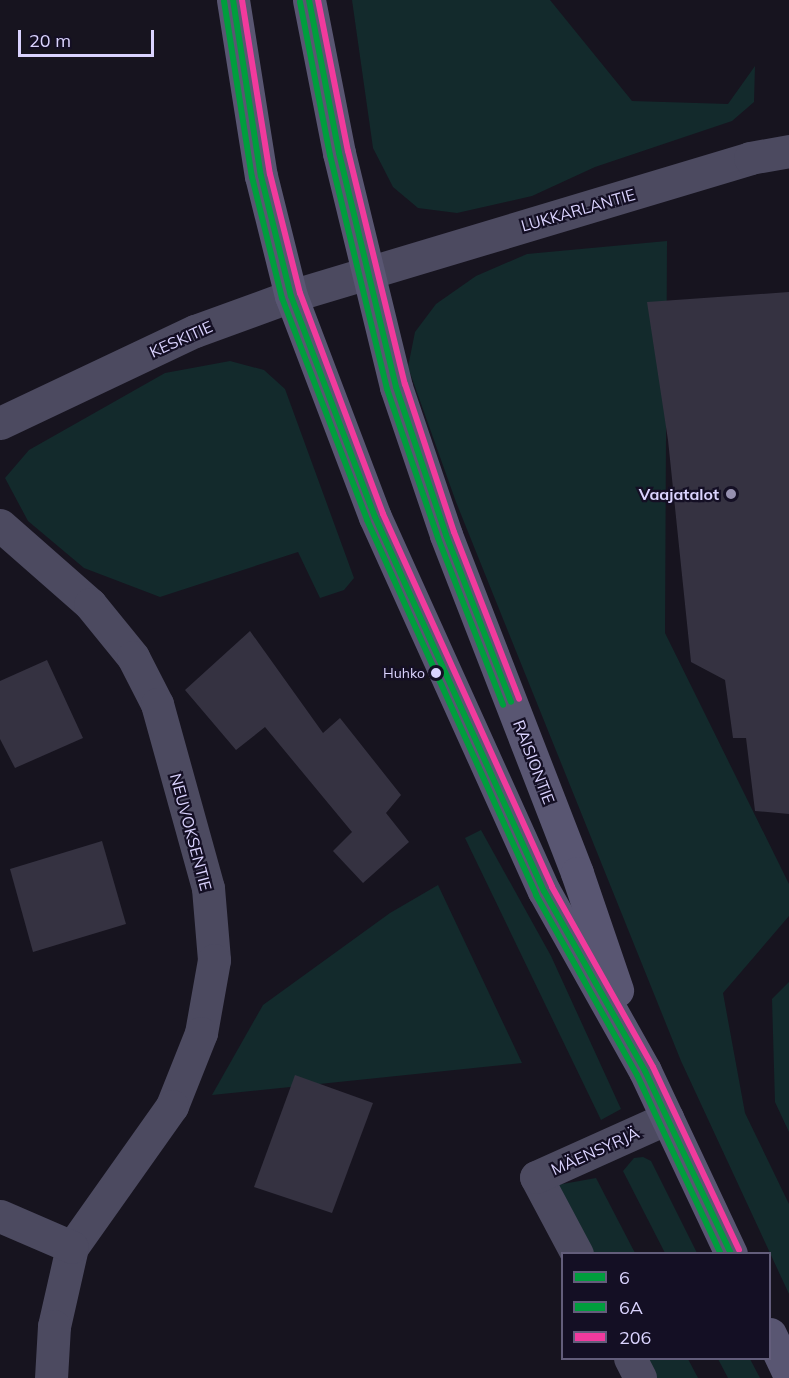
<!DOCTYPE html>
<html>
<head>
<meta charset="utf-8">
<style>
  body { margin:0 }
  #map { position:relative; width:789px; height:1378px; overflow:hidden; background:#17141f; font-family:Mulish,sans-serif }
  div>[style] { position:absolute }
  .green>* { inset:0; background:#132a2c }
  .building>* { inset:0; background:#353241 }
  .minor>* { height:33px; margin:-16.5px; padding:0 16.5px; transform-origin:16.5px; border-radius:16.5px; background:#4c4a60 }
  .secondary>* { height:33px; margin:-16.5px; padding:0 16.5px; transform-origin:16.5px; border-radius:16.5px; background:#595672 }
  .bus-1>* { height:6px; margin:-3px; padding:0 3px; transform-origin:3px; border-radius:3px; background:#009e3d }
  .bus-2>* { height:6px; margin:-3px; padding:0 3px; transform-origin:3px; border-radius:3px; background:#009e3d }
  .bus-3>* { height:6px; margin:-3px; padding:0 3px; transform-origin:3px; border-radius:3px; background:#f13a9d }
  .dots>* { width:16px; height:16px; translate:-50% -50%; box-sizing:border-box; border:3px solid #140f24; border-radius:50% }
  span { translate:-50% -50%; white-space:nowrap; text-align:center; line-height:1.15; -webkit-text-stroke:4.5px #140f24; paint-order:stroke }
  .bus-label { font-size:14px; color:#dad3fe }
  .right { translate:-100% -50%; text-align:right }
  .street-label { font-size:16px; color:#dad3fe }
  .poi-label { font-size:16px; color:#dad3fe; font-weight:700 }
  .legend { position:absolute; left:561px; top:1252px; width:210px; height:108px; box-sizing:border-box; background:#140f24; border:2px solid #635d7b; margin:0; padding:8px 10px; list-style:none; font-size:18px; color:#dad3fe }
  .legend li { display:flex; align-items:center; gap:12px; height:30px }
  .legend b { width:30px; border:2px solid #635d7b }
  .scale { position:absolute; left:18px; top:30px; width:136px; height:27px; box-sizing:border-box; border:3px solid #dad3fe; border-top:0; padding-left:8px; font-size:18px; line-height:21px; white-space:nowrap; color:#dad3fe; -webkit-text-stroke:4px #140f24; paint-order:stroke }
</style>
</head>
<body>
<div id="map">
  <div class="green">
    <i style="clip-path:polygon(352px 0,550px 0,632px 101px,728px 104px,755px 66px,754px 102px,732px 121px,595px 167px,532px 196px,457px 213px,418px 208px,393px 187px,373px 148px)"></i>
    <i style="clip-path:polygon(667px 241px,665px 633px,789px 884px,789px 916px,723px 993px,745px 1113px,789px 1204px,789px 1294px,681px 1061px,456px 502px,408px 367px,415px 332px,436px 304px,476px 276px,527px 254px)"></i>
    <i style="clip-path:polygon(230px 361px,264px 370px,285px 389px,354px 578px,344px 590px,320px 598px,298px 552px,160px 597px,84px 568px,28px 521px,5px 478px,29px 450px,165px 373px)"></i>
    <i style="clip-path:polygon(481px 830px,551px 956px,621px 1109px,601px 1120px,465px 838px)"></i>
    <i style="clip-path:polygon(438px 885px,522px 1063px,212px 1095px,263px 1005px,390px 913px)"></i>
    <i style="clip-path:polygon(789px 982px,789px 1132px,775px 1102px,772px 999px)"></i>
    <i style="clip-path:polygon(643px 1157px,651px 1161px,697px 1253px,665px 1253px,623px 1171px,634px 1158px)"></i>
    <i style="clip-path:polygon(596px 1178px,635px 1253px,590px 1253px,557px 1185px)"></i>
    <i style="clip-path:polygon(642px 1359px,688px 1359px,698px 1378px,651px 1378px)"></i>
    <i style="clip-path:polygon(718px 1359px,750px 1359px,760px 1378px,728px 1378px)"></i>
  </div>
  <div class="building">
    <i style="clip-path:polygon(789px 292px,789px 814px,755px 811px,746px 738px,733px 738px,725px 680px,691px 662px,668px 440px,647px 302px)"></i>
    <i style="clip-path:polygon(250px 631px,323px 733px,340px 718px,401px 795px,386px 813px,409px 842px,363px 883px,333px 851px,352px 832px,265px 727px,236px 750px,185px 690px)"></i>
    <i style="clip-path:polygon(47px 660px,83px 738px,15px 768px,0 739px,0 681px)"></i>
    <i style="clip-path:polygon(102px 841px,126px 924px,33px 952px,10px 869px)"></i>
    <i style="clip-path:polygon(295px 1075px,373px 1103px,332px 1213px,254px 1187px)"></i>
  </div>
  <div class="minor">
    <i style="left:0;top:423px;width:216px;rotate:-25.3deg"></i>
    <i style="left:195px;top:331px;width:102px;rotate:-20deg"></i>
    <i style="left:291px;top:296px;width:479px;rotate:-16.7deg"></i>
    <i style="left:750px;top:158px;width:40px;rotate:-10deg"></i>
    <i style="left:0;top:525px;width:120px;rotate:41.3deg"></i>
    <i style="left:90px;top:604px;width:68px;rotate:50.9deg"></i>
    <i style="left:133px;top:657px;width:53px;rotate:62.9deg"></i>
    <i style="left:157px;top:704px;width:191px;rotate:74.5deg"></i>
    <i style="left:208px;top:888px;width:72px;rotate:85.2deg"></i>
    <i style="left:214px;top:960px;width:74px;rotate:100.1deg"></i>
    <i style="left:201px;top:1033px;width:79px;rotate:111.7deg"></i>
    <i style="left:172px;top:1106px;width:173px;rotate:125.3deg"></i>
    <i style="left:72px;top:1247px;width:81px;rotate:102.8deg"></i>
    <i style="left:54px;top:1326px;width:52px;rotate:93.3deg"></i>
    <i style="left:0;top:1216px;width:78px;rotate:23.3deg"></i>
    <i style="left:577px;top:1254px;width:87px;rotate:-118deg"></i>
    <i style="left:536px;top:1177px;width:144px;rotate:-24.2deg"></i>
    <i style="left:630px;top:1358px;width:22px;rotate:63deg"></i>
  </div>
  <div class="secondary">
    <i style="left:233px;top:0;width:178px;rotate:81deg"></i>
    <i style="left:261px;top:176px;width:124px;rotate:76deg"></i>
    <i style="left:291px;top:296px;width:236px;rotate:69.2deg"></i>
    <i style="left:375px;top:517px;width:410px;rotate:65.7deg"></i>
    <i style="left:544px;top:891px;width:206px;rotate:60.7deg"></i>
    <i style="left:645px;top:1071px;width:202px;rotate:64.8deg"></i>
    <i style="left:309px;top:0;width:156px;rotate:78.9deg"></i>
    <i style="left:339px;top:153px;width:241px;rotate:76.3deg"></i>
    <i style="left:396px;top:387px;width:156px;rotate:71.3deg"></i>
    <i style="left:446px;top:535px;width:362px;rotate:68.8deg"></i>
    <i style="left:577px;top:873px;width:124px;rotate:71.1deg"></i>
    <i style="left:770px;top:1334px;width:44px;rotate:64.6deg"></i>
  </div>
  <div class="bus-1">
    <i style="left:233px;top:0;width:178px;rotate:81deg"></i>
    <i style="left:261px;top:176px;width:124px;rotate:76deg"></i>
    <i style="left:291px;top:296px;width:236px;rotate:69.2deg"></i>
    <i style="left:375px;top:517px;width:410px;rotate:65.7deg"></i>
    <i style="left:544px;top:891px;width:206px;rotate:60.7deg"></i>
    <i style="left:645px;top:1071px;width:202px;rotate:64.8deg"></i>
    <i style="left:309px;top:0;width:156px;rotate:78.9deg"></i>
    <i style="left:339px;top:153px;width:241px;rotate:76.3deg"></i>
    <i style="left:396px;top:387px;width:156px;rotate:71.3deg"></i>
    <i style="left:446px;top:535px;width:179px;rotate:68.7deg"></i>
  </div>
  <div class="bus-2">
    <i style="left:224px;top:1px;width:178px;rotate:81deg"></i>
    <i style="left:252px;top:177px;width:125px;rotate:76.1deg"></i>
    <i style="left:282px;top:298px;width:238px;rotate:69deg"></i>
    <i style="left:367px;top:520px;width:411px;rotate:65.7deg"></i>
    <i style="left:536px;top:895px;width:206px;rotate:60.7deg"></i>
    <i style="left:637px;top:1075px;width:198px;rotate:64.9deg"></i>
    <i style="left:300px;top:2px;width:156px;rotate:78.9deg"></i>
    <i style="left:330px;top:155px;width:241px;rotate:76.3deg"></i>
    <i style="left:387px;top:389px;width:157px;rotate:71.1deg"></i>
    <i style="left:438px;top:538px;width:179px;rotate:68.7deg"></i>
  </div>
  <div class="bus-3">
    <i style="left:242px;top:0;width:176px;rotate:80.9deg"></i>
    <i style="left:270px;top:174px;width:123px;rotate:75.9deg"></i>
    <i style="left:300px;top:293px;width:236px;rotate:69.4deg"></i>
    <i style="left:383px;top:514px;width:409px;rotate:65.6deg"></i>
    <i style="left:552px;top:887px;width:206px;rotate:60.7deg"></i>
    <i style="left:653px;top:1067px;width:202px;rotate:64.8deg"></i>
    <i style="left:318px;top:0;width:154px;rotate:78.8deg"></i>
    <i style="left:348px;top:151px;width:240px;rotate:76.3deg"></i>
    <i style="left:405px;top:384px;width:156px;rotate:71.7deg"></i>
    <i style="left:454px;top:532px;width:179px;rotate:68.7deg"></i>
  </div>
  <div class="dots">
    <i style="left:731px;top:494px;background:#9690b0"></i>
    <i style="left:436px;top:673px;background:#dad3fe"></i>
  </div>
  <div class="bus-label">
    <span class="right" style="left:425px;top:673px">Huhko</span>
  </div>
  <div class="street-label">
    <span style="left:578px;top:210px;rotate:-16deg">LUKKARLANTIE</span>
    <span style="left:181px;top:339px;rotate:-24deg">KESKITIE</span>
    <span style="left:534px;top:762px;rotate:69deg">RAISIONTIE</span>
    <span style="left:191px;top:832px;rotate:75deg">NEUVOKSENTIE</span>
    <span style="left:595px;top:1151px;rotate:-24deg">MÄENSYRJÄ</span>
  </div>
  <div class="poi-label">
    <span class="right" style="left:719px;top:494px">Vaajatalot</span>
  </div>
  <ul class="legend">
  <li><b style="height:8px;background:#009e3d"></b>6</li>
  <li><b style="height:8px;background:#009e3d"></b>6A</li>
  <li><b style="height:8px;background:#f13a9d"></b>206</li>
  </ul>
  <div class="scale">20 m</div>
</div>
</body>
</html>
